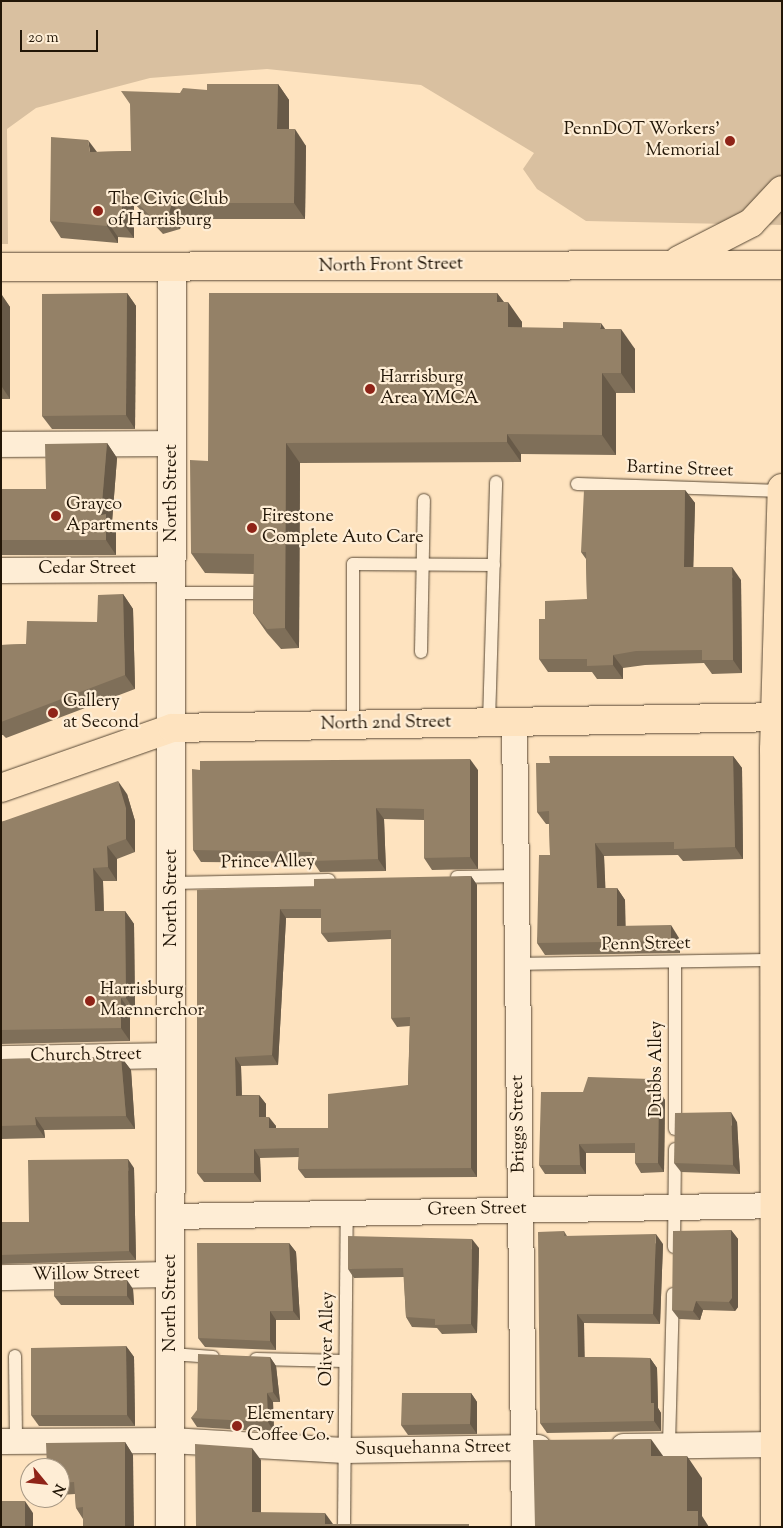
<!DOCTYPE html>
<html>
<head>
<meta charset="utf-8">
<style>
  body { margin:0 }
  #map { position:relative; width:783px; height:1528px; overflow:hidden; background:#fee3bf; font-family:"Sorts Mill Goudy",serif }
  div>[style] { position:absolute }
  .green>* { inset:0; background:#d9c0a0 }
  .roads { filter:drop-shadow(0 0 1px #594935) drop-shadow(0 0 1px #594935) }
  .service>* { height:12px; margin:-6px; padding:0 6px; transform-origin:6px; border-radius:6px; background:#feedd5 }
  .minor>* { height:25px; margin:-12.5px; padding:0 12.5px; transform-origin:12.5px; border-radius:12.5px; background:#feedd5 }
  .tertiary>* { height:28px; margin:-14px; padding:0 14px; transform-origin:14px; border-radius:14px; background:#feedd5 }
  .primary>* { height:28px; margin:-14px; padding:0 14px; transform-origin:14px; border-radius:14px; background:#fee3bf }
  .wall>* { inset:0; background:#7f6f59 }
  .shaded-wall>* { inset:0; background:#685a48 }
  .building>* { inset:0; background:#948167 }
  .dots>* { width:14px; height:14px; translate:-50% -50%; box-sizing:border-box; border:2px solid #feedd5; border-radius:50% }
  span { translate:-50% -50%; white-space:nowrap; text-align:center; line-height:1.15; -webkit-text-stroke:4.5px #feedd5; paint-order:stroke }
  .poi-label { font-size:18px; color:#221607 }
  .right { translate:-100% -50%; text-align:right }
  .left { translate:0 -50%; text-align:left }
  .street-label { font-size:18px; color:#221607 }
  .frame { position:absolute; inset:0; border:2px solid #221607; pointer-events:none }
  .north { position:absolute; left:20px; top:1458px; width:50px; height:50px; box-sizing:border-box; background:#feedd5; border:1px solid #a69783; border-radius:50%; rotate:118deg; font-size:14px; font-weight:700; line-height:20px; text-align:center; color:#221607 }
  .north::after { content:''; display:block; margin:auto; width:18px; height:22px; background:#8f2418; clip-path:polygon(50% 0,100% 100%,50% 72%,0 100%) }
  .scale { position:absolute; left:20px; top:30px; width:78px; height:22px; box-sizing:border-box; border:2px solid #221607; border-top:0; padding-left:6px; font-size:15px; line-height:18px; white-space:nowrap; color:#221607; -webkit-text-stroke:4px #feedd5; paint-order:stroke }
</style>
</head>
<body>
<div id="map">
  <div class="green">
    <i style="clip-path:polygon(1px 1px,782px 1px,782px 225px,586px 221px,537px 189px,523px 169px,534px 153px,421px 85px,267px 69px,150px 78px,36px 108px,7px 129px,8px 244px,1px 244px)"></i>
  </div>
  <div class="roads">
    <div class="service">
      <i style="left:577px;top:484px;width:205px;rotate:2deg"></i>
      <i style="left:172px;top:593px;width:89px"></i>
      <i style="left:421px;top:652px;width:152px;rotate:-88.9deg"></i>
      <i style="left:489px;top:722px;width:240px;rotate:-88.3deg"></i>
      <i style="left:353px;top:724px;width:160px;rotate:-90deg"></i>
      <i style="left:353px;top:564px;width:141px;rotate:0.4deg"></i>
      <i style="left:457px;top:877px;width:59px;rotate:-1deg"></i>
      <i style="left:172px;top:883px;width:157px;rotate:-1.1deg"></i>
      <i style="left:675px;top:962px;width:167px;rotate:90deg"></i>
      <i style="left:517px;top:964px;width:259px;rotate:-0.9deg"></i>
      <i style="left:674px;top:1247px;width:98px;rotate:-89.4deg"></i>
      <i style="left:171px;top:1354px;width:42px;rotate:4.1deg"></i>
      <i style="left:15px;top:1356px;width:85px;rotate:89.3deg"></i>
      <i style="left:256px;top:1359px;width:89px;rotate:1.3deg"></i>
      <i style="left:669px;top:1445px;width:151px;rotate:-88.5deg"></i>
      <i style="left:344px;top:1527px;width:315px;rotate:-89.5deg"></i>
    </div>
    <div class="minor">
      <i style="left:1px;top:444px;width:171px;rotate:-0.3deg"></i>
      <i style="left:1px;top:570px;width:171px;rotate:-0.3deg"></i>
      <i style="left:514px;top:722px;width:805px;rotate:89.29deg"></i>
      <i style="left:1px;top:1058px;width:171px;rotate:-1deg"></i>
      <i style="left:171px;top:1216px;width:611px;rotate:-1.03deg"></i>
      <i style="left:1px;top:1277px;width:170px;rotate:-1deg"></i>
      <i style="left:1px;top:1441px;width:169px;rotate:-0.3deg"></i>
      <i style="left:170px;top:1440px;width:174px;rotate:3.3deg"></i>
      <i style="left:344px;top:1450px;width:194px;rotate:-0.9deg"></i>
      <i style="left:623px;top:1446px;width:152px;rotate:-0.8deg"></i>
    </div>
    <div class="tertiary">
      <i style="left:170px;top:1527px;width:1258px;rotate:-89.91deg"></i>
    </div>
    <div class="primary">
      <i style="left:679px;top:260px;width:81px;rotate:-27.2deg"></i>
      <i style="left:751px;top:223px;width:45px;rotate:-46.8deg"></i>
      <i style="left:1px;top:267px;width:781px;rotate:-0.15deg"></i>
      <i style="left:1px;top:788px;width:181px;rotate:-19.3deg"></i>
      <i style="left:172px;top:728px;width:610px;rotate:-1.03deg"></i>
      <i style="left:775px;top:1527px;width:777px;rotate:-90.07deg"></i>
      <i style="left:774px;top:750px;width:262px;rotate:-88.3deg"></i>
    </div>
  </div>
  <div class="wall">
    <i style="clip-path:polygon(278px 84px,289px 100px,289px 129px,306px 146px,305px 219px,183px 219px,180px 229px,163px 234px,134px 203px,134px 238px,118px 237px,118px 243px,61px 238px,50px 221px,97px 152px,131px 151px,180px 93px)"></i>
    <i style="clip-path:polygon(127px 293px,136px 306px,135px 429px,52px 429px,42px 416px)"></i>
    <i style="clip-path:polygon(497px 293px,504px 302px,522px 322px,522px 328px,605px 329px,635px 349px,635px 393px,616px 393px,616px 455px,521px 454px,521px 462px,300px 463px,299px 648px,281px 649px,267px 633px,253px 613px,254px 574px,205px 573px,191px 553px,208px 461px)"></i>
    <i style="clip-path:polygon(1px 295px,10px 307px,10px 399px,1px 399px)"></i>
    <i style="clip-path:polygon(107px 443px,117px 458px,112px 522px,116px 529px,116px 555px,1px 555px,1px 489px,46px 489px)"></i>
    <i style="clip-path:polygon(685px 490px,695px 503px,693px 567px,741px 580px,742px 673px,712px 674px,704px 663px,645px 665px,623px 668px,623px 679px,597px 679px,592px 672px,548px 672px,539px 659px,545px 619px,587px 599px,586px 559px,581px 552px)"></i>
    <i style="clip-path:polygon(123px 594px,133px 609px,135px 689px,6px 738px,3px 735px,1px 735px,1px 645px,26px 644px,97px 622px)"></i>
    <i style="clip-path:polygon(733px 756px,742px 768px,743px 859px,683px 861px,678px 855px,604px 856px,605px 888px,617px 888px,625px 900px,625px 926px,679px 938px,680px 953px,545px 955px,537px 943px,550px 855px,549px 824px,546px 824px,537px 812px,550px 763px)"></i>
    <i style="clip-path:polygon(478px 770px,478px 869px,432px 870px,424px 858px,424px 820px,384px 819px,386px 871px,320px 872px,314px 863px,201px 862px,193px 850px)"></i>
    <i style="clip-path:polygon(127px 794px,135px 821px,135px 852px,117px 859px,117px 881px,103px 881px,104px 911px,125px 911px,134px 924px,135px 1011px,130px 1011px,130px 1041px,1px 1044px,1px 822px)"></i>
    <i style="clip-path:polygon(evenodd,471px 876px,477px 885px,477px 1177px,305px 1178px,298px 1169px,299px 1157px,260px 1158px,261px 1182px,204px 1182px,197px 1173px,197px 890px,314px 887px,471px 876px,286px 918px,321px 918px,321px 933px,328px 942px,391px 939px,391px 1018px,397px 1027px,410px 1026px,408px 1085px,328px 1128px,276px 1128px,276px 1126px,266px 1117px,266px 1104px,259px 1095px,242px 1095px,241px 1066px,278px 1065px,286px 918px)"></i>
    <i style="clip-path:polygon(121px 1057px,131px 1070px,135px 1129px,44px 1130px,45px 1138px,1px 1139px,1px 1059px)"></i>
    <i style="clip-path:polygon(658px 1088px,658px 1090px,665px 1100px,664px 1172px,641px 1173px,635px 1163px,635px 1153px,586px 1153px,586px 1174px,545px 1174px,539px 1165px,583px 1092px)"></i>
    <i style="clip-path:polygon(737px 1122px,740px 1174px,681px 1172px,674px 1163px)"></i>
    <i style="clip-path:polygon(134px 1168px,136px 1260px,1px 1264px,1px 1222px,29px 1222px)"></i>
    <i style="clip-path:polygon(731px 1230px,738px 1239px,738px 1307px,735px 1311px,703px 1310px,700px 1320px,679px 1319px,672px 1310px)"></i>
    <i style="clip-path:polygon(564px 1231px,567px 1236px,663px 1244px,660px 1324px,584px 1323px,584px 1357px,650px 1358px,657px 1368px,658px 1408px,661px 1413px,661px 1431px,547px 1433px,540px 1423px)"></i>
    <i style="clip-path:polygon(289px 1243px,296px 1252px,300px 1320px,276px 1320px,276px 1350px,205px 1347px,198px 1338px)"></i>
    <i style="clip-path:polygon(479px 1248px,477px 1333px,442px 1334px,437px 1328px,412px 1327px,406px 1317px,404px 1277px,354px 1278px,348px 1269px)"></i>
    <i style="clip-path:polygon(133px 1289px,134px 1305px,61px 1305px,54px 1296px)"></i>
    <i style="clip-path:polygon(126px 1346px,134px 1357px,135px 1426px,39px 1426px,31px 1415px)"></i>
    <i style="clip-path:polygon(270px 1357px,276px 1366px,280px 1402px,273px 1402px,274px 1432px,197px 1427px,191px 1418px)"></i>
    <i style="clip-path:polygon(471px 1393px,477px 1402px,477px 1434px,408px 1435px,401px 1425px)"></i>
    <i style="clip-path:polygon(125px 1442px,133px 1455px,83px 1519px,76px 1508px,75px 1494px,60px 1495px,60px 1468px)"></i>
  </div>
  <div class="shaded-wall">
    <i style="clip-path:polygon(278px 84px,289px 100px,289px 146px,277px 129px)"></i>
    <i style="clip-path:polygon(295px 129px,306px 146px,305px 219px,294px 203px)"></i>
    <i style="clip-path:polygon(88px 140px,100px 156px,90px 152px)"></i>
    <i style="clip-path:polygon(122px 187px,134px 203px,134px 238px,122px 222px)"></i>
    <i style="clip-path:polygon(172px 203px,183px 219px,180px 229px,169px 213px)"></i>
    <i style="clip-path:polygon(107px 221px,118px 237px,118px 243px,107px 226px)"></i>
    <i style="clip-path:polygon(127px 293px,136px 306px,135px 429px,126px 415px)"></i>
    <i style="clip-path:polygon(497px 293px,508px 308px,508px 302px,522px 322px,522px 347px,508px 327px,497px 302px)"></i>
    <i style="clip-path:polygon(2px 295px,10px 307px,10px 399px,2px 387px)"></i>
    <i style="clip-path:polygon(601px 323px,615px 343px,600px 329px)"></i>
    <i style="clip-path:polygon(621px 329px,635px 349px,635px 393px,621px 373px)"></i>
    <i style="clip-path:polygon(602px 373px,616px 393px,616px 455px,602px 435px)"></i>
    <i style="clip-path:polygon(507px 434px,521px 454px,521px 462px,507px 442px)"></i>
    <i style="clip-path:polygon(107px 443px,117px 458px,112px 522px,116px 529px,116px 555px,106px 540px,101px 515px)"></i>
    <i style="clip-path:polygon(286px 443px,300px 463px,299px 648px,285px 628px)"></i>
    <i style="clip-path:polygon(685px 490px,695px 503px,693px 581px,684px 567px)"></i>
    <i style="clip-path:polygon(732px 567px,741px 580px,742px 673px,733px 660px)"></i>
    <i style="clip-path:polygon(123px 594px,133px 609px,135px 689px,125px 675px)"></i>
    <i style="clip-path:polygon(613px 655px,623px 668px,623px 679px,613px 665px)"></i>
    <i style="clip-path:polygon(733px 756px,742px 768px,743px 859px,735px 847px)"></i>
    <i style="clip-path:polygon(470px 759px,478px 770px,478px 869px,470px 857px)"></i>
    <i style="clip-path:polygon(118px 781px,127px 794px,135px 821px,135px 852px,126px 839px)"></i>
    <i style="clip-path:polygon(376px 808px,384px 819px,386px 871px,378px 859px)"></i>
    <i style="clip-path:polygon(595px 843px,604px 856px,606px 900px,597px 888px)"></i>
    <i style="clip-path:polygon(107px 846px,117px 859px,117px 881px,108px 867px)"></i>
    <i style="clip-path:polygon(93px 868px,103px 881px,104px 924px,95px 911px)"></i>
    <i style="clip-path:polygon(471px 876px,477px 885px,477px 1177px,471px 1168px)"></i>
    <i style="clip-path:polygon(617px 888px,625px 900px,626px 938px,617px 926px)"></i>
    <i style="clip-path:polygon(280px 909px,286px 918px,278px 1065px,272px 1055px)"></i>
    <i style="clip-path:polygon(125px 911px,134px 924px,135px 1011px,126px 998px)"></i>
    <i style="clip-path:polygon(671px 925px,679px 938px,680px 953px,671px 941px)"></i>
    <i style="clip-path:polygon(121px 998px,130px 1011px,130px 1041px,121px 1028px)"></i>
    <i style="clip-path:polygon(121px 1057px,131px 1070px,135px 1129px,126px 1116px)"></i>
    <i style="clip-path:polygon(235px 1057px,241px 1066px,242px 1105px,236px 1096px)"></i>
    <i style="clip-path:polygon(651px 1079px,658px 1088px,658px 1100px,651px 1090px)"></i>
    <i style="clip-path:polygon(659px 1091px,665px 1100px,664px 1172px,658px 1163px)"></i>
    <i style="clip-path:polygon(259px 1095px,266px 1104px,266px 1126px,259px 1117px)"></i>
    <i style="clip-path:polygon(731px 1112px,737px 1122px,740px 1174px,733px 1165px)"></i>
    <i style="clip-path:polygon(35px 1117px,44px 1130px,45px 1138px,36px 1125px)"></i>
    <i style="clip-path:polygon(269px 1117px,276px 1126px,276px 1137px,269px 1128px)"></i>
    <i style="clip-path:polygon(579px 1144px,586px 1153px,586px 1174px,580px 1165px)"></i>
    <i style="clip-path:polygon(254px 1149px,260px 1158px,261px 1182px,254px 1173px)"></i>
    <i style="clip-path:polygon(128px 1159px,134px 1168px,136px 1260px,129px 1251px)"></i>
    <i style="clip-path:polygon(731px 1230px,738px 1239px,738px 1307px,735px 1311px,729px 1302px)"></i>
    <i style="clip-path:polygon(656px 1234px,663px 1244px,660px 1324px,653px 1314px)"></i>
    <i style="clip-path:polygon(472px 1239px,479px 1248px,477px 1333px,471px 1324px)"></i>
    <i style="clip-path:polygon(289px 1243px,296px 1252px,300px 1320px,293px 1311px)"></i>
    <i style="clip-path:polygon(127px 1280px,133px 1289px,134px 1305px,127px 1296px)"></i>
    <i style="clip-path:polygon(696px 1301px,703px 1310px,700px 1320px,693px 1311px)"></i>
    <i style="clip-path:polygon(270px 1311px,276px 1320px,276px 1350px,270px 1341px)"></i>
    <i style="clip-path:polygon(577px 1314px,584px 1323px,585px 1367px,578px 1357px)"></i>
    <i style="clip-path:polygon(126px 1346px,134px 1357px,135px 1426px,127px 1415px)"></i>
    <i style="clip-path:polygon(270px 1357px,276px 1366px,280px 1402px,273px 1392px)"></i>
    <i style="clip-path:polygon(650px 1358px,657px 1368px,658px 1408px,661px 1413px,661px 1431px,654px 1421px,651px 1403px)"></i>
    <i style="clip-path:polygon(267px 1393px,273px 1402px,274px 1432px,268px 1422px)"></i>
    <i style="clip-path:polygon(471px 1393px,477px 1402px,477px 1434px,470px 1424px)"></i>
    <i style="clip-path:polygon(651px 1439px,666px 1460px,651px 1456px)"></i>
    <i style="clip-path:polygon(125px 1442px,133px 1455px,134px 1527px,125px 1527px)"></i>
    <i style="clip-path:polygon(252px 1448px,261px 1460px,261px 1524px,252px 1512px)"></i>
    <i style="clip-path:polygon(687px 1456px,702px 1478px,702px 1516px,709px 1527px,697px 1527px,687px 1511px)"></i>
    <i style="clip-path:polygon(25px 1501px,33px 1513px,33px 1527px,25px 1527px)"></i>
    <i style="clip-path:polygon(325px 1513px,333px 1524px,325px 1524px)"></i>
  </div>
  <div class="building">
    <i style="clip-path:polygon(207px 84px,278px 84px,277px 129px,295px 129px,294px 203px,172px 203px,169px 213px,152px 218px,122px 187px,122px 222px,107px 221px,107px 226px,50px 221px,51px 137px,88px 140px,90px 152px,131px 151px,130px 104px,121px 91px,180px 93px,183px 88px,207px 90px)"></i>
    <i style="clip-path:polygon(127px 293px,126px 415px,42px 416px,42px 294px)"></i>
    <i style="clip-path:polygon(209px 293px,497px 293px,497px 302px,508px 302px,508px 327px,563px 328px,563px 322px,601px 323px,600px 329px,621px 329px,621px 373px,602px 373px,602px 435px,507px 434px,507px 442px,286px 443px,285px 628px,267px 629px,253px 613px,254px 554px,191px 553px,190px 460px,208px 461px)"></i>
    <i style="clip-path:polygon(1px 295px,2px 295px,2px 387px,1px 387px)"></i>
    <i style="clip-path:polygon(107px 443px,101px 515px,106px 514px,106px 540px,1px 540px,1px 489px,46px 489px,45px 444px)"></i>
    <i style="clip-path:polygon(584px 490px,685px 490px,684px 567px,732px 567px,733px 660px,702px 660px,702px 650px,636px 651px,613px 655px,613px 665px,587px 666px,587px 659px,539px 659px,539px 619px,545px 619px,545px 601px,587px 599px,586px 552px,581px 552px)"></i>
    <i style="clip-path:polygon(123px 594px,125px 675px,1px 722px,1px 645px,26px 644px,27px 621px,97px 622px,98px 595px)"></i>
    <i style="clip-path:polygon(549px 756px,733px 756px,735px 847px,674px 849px,674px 842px,595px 843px,597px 888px,617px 888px,617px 926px,671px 925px,671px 941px,537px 943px,539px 855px,550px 855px,549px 811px,537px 812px,536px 763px,550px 763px)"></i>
    <i style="clip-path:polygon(470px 759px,470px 857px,424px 858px,424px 809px,376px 808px,378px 859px,312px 861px,312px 852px,193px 850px,192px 769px,200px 770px,200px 761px)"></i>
    <i style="clip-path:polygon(118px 781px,126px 808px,126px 839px,107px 846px,108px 867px,93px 868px,95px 911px,125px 911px,126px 998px,121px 998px,121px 1028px,1px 1030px,1px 822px)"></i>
    <i style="clip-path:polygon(evenodd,471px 876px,471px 1168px,298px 1169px,299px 1148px,254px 1149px,254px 1173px,197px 1173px,197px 890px,314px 887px,314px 879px,471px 876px,280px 909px,321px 909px,321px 933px,391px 930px,391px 1018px,410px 1017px,408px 1085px,328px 1094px,328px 1128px,269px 1128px,269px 1117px,259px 1117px,259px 1095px,236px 1096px,235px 1057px,272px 1055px,280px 909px)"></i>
    <i style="clip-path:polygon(121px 1057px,126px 1116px,35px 1117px,36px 1125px,1px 1126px,1px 1059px)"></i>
    <i style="clip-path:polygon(588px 1077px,651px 1079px,651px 1090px,659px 1091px,658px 1163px,635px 1163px,635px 1143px,579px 1144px,580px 1165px,539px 1165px,541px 1092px,583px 1092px)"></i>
    <i style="clip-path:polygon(731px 1112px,733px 1165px,674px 1163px,675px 1113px)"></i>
    <i style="clip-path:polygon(128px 1159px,129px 1251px,1px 1255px,1px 1222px,29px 1222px,28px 1160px)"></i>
    <i style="clip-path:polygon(731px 1230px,732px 1298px,729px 1302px,696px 1301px,693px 1311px,672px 1310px,673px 1231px)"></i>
    <i style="clip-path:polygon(564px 1231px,564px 1236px,656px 1234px,653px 1314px,577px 1314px,578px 1357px,650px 1358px,651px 1403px,654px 1403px,654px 1421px,540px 1423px,538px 1232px)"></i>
    <i style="clip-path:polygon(348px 1236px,472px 1239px,471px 1324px,435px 1325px,435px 1319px,406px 1317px,403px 1268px,348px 1269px)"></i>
    <i style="clip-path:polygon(197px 1243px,289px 1243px,293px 1311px,270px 1311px,270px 1341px,198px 1338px)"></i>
    <i style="clip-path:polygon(127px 1280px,127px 1296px,54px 1296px,54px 1281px)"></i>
    <i style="clip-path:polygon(126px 1346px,127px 1415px,31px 1415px,31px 1348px)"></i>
    <i style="clip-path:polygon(198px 1354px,270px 1357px,273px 1392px,267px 1393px,268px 1422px,191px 1418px,197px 1410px)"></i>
    <i style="clip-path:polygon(402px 1393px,471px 1393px,470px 1424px,401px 1425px)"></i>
    <i style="clip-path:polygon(651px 1439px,651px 1456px,687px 1456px,687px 1511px,698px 1511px,698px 1527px,535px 1527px,533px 1440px)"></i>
    <i style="clip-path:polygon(125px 1442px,125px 1527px,83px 1527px,83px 1507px,76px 1508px,74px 1482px,60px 1483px,60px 1468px,47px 1468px,46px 1443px)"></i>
    <i style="clip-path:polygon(195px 1444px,252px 1448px,252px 1512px,325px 1513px,325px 1524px,469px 1524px,469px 1527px,196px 1527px)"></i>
    <i style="clip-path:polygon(1px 1501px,25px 1501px,25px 1527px,1px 1527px)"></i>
  </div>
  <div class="dots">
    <i style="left:730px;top:141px;background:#8f2418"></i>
    <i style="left:98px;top:211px;background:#8f2418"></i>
    <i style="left:370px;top:389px;background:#8f2418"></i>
    <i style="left:56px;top:516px;background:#8f2418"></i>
    <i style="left:252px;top:528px;background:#8f2418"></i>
    <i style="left:53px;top:713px;background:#8f2418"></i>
    <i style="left:90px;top:1001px;background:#8f2418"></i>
    <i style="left:237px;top:1426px;background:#8f2418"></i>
  </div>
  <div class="poi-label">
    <span class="right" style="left:720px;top:141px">PennDOT Workers'<br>Memorial</span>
    <span class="left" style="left:108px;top:211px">The Civic Club<br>of Harrisburg</span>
    <span class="left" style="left:380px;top:389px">Harrisburg<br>Area YMCA</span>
    <span class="left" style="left:66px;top:516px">Grayco<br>Apartments</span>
    <span class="left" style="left:262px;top:528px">Firestone<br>Complete Auto Care</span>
    <span class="left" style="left:63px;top:713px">Gallery<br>at Second</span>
    <span class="left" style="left:100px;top:1001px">Harrisburg<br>Maennerchor</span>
    <span class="left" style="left:247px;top:1426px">Elementary<br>Coffee Co.</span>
  </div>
  <div class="street-label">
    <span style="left:391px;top:266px;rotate:-1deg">North Front Street</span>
    <span style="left:680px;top:470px;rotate:2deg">Bartine Street</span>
    <span style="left:172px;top:493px;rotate:-90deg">North Street</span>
    <span style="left:87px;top:569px">Cedar Street</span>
    <span style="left:386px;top:724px;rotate:-1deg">North 2nd Street</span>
    <span style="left:268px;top:863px;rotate:-1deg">Prince Alley</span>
    <span style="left:172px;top:898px;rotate:-90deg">North Street</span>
    <span style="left:646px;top:945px;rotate:-1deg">Penn Street</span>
    <span style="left:86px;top:1056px;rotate:-1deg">Church Street</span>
    <span style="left:657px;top:1069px;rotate:-90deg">Dubbs Alley</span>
    <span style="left:519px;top:1124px;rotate:-91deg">Briggs Street</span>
    <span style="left:477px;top:1210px;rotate:-1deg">Green Street</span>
    <span style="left:86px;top:1275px;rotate:-1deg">Willow Street</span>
    <span style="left:171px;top:1303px;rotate:-90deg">North Street</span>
    <span style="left:328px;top:1339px;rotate:-89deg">Oliver Alley</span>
    <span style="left:433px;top:1449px;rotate:-1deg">Susquehanna Street</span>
  </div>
  <div class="frame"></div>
  <div class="north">N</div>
  <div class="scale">20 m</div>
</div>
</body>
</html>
